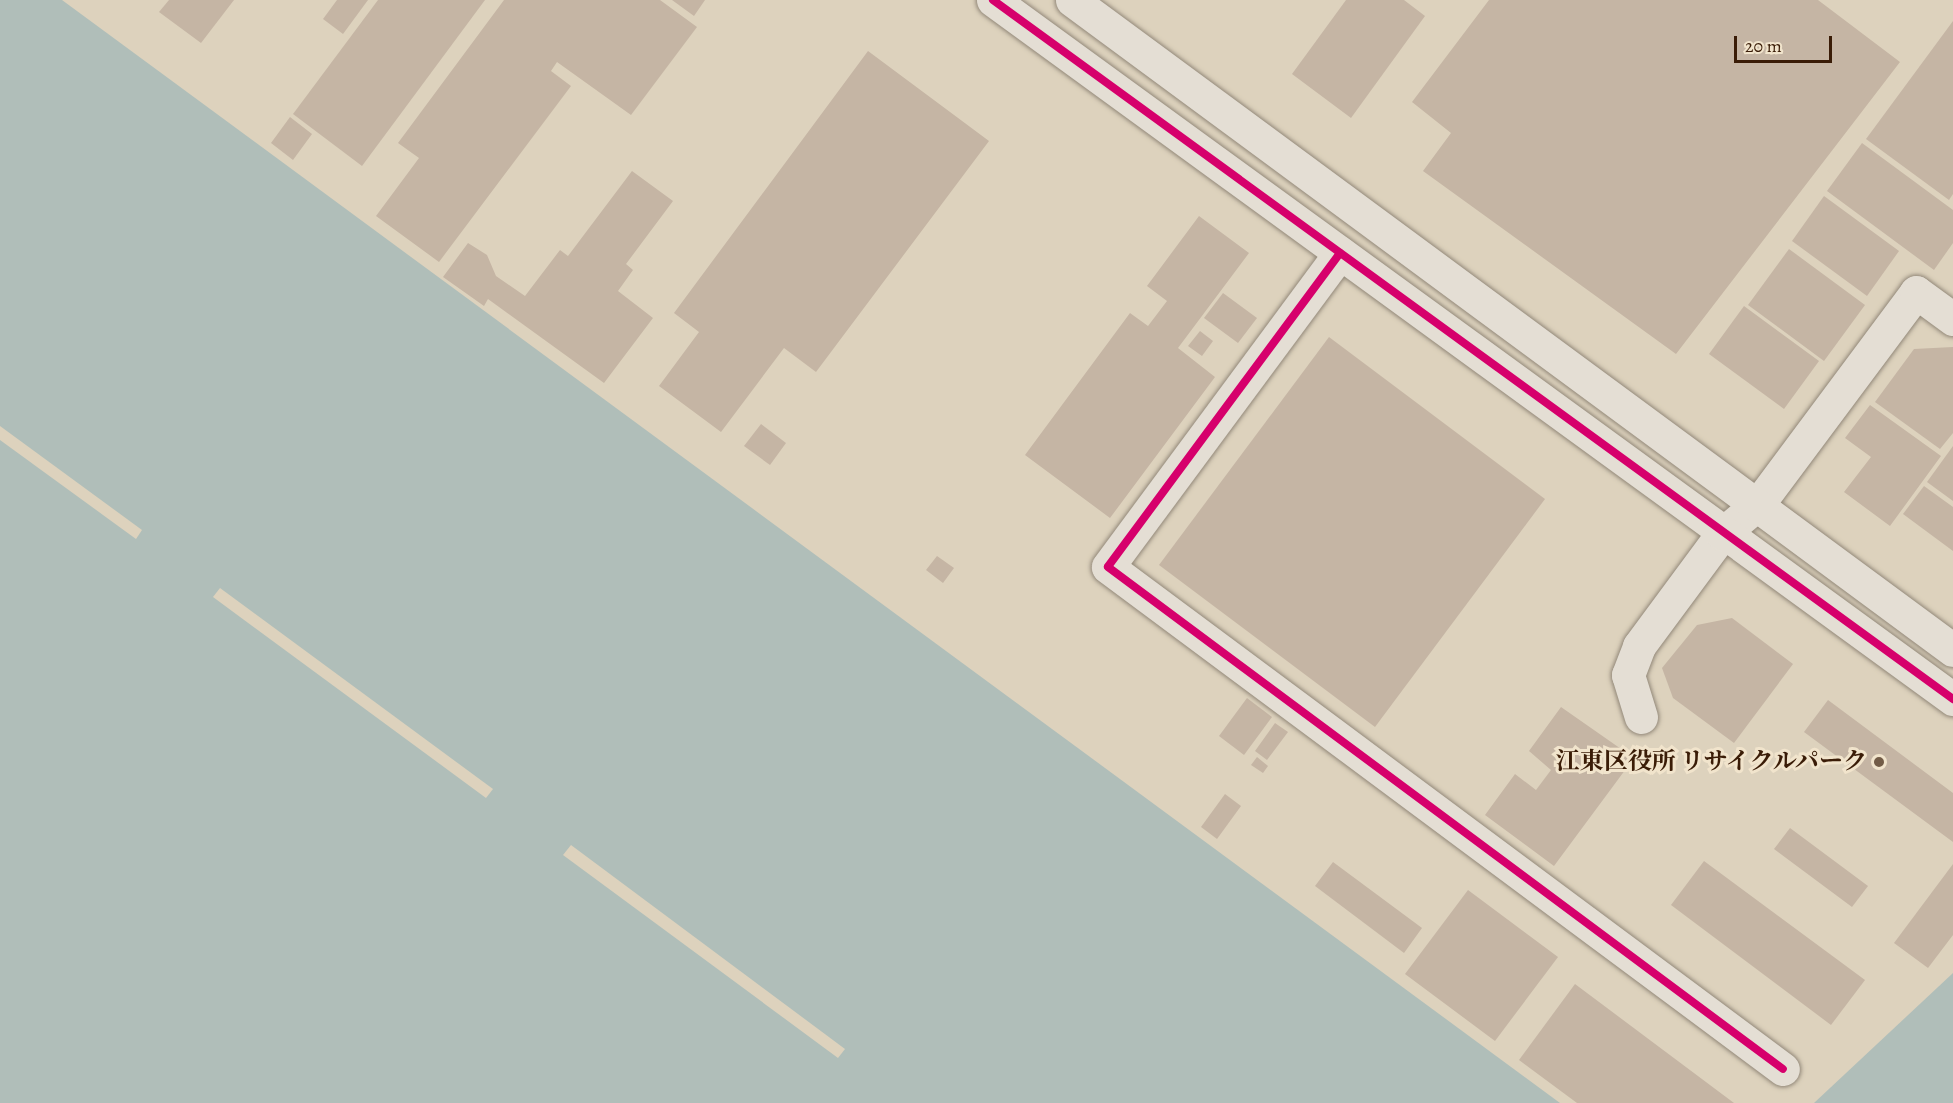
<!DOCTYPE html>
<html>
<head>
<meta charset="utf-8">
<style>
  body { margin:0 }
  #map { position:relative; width:1953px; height:1103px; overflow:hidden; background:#ddd2bd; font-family:Alegreya,"Noto Serif JP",serif }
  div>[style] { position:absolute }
  .water>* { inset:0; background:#b0beb9 }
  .pier>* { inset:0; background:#ddd2bd }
  .building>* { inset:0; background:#c5b5a4 }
  .roads { filter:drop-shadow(0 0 2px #928879) drop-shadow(0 0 2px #928879) }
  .street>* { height:33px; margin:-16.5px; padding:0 16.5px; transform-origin:16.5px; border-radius:16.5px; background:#e4ded4 }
  .secondary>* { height:33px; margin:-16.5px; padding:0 16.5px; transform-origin:16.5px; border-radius:16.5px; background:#e4ded4 }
  .cycleway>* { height:8px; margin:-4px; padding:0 4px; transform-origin:4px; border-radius:4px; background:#d6006c }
  .dots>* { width:16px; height:16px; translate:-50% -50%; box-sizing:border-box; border:3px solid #f1e4cc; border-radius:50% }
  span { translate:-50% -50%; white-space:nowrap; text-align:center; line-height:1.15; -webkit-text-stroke:6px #f1e4cc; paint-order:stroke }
  .poi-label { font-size:24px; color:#3a1c07; font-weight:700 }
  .right { translate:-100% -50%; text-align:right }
  .scale { position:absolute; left:1734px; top:36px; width:98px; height:27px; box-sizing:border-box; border:3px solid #3a1c07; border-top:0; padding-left:8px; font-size:18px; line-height:21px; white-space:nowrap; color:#3a1c07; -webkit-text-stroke:4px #f1e4cc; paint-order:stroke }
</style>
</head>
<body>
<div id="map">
  <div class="water">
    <i style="clip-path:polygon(0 0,62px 0,1560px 1103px,0 1103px)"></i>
    <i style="clip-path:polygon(1953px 973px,1953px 1103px,1814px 1103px)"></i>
  </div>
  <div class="pier">
    <i style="clip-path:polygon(0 426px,142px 530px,136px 539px,0 440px)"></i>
    <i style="clip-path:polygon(220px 588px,493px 789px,486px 798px,213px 597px)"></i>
    <i style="clip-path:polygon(571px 845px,845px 1049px,838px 1058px,563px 855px)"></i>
  </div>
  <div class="building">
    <i style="clip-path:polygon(169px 0,234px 0,201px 43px,159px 12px)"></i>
    <i style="clip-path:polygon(337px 0,368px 0,343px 34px,323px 19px)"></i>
    <i style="clip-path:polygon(378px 0,485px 0,362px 166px,293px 114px)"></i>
    <i style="clip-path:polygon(504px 0,660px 0,697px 27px,631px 115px,557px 62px,551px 71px,571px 86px,439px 262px,376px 216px,419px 158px,398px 143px)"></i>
    <i style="clip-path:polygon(672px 0,705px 0,694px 16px)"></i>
    <i style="clip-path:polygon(1346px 0,1404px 0,1425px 16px,1351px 118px,1292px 74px)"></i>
    <i style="clip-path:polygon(1489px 0,1818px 0,1900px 62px,1676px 354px,1423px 171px,1451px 133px,1412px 102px)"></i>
    <i style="clip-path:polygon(1953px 21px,1953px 194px,1949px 200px,1866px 139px)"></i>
    <i style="clip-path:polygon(868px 51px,989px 141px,816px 372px,784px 348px,721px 432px,659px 386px,699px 332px,674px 313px)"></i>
    <i style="clip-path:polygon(290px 117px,312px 134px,293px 160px,271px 143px)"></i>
    <i style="clip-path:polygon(1862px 143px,1953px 210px,1953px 243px,1934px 270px,1827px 191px)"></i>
    <i style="clip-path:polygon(632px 171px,673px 201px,626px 264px,633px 270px,618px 291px,653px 318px,604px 383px,488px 299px,484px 306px,443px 277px,468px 243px,487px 255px,496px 276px,525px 296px,560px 250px,568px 256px)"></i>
    <i style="clip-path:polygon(1824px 196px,1899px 251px,1867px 296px,1792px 241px)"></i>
    <i style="clip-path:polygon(1199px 216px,1249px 253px,1178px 348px,1215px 377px,1110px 518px,1025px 455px,1130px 313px,1148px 326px,1167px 301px,1147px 286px)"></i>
    <i style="clip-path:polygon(1789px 249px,1865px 305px,1824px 361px,1748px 305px)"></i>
    <i style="clip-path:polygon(1223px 293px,1257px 318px,1238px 343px,1204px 318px)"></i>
    <i style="clip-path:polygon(1744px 306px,1819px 361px,1784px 409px,1709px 354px)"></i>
    <i style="clip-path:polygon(1200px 331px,1213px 341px,1202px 356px,1188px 346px)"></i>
    <i style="clip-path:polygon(1329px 337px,1545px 499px,1375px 727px,1159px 565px)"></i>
    <i style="clip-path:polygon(1953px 347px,1953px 433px,1940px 449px,1875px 402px,1914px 349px)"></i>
    <i style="clip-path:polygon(1870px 405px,1941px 456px,1890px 526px,1844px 492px,1871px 457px,1845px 438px)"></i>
    <i style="clip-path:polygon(761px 424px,786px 443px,770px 465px,744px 446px)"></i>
    <i style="clip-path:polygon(1953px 446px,1953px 501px,1927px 482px)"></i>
    <i style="clip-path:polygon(1924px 486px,1953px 507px,1953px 551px,1903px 514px)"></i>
    <i style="clip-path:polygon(937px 556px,954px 568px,943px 583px,926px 570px)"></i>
    <i style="clip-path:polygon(1732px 618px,1793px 664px,1734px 743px,1673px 698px,1662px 668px,1697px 625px)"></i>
    <i style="clip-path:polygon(1247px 698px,1272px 717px,1244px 755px,1219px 736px)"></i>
    <i style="clip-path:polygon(1828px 700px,1953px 793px,1953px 842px,1804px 732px)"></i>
    <i style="clip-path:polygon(1561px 707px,1634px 758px,1554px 866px,1485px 815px,1515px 774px,1536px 790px,1551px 770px,1529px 751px)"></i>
    <i style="clip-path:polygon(1275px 723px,1288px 732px,1267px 760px,1255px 751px)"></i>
    <i style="clip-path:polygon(1257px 757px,1268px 766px,1263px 773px,1251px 765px)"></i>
    <i style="clip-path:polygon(1225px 794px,1241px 806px,1217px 839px,1201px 827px)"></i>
    <i style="clip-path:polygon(1790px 828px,1868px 886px,1852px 907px,1774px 849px)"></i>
    <i style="clip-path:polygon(1704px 861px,1865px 980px,1831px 1025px,1671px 905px)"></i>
    <i style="clip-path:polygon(1333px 862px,1422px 928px,1404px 953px,1315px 886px)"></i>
    <i style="clip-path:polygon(1953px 864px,1953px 935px,1928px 968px,1894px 943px)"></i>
    <i style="clip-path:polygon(1468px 890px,1558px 957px,1495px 1041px,1405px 974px)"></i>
    <i style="clip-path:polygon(1575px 984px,1734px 1103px,1577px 1103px,1519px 1060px)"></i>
  </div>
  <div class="roads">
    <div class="street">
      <i style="left:1340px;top:253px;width:390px;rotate:126.5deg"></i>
      <i style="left:1108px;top:567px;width:841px;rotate:36.64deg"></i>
      <i style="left:1641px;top:717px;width:44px;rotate:-107.2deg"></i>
      <i style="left:1628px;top:675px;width:31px;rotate:-69deg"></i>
      <i style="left:1639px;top:646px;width:139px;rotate:-53.5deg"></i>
      <i style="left:1722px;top:534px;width:48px;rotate:-40deg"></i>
      <i style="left:1759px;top:503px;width:263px;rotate:-53.3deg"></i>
      <i style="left:1916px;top:292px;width:46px;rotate:36.1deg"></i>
    </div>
    <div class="secondary">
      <i style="left:993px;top:0;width:1188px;rotate:36.06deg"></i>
      <i style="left:1072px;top:0;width:1095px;rotate:36.42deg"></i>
    </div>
  </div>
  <div class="cycleway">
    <i style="left:993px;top:0;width:1188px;rotate:36.06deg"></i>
    <i style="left:1340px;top:253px;width:390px;rotate:126.5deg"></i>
    <i style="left:1108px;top:567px;width:841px;rotate:36.64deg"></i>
  </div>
  <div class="dots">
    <i style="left:1879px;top:762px;background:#735c47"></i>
  </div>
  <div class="poi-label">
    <span class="right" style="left:1867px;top:762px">江東区役所 リサイクルパーク</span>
  </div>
  <div class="scale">20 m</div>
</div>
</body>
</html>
